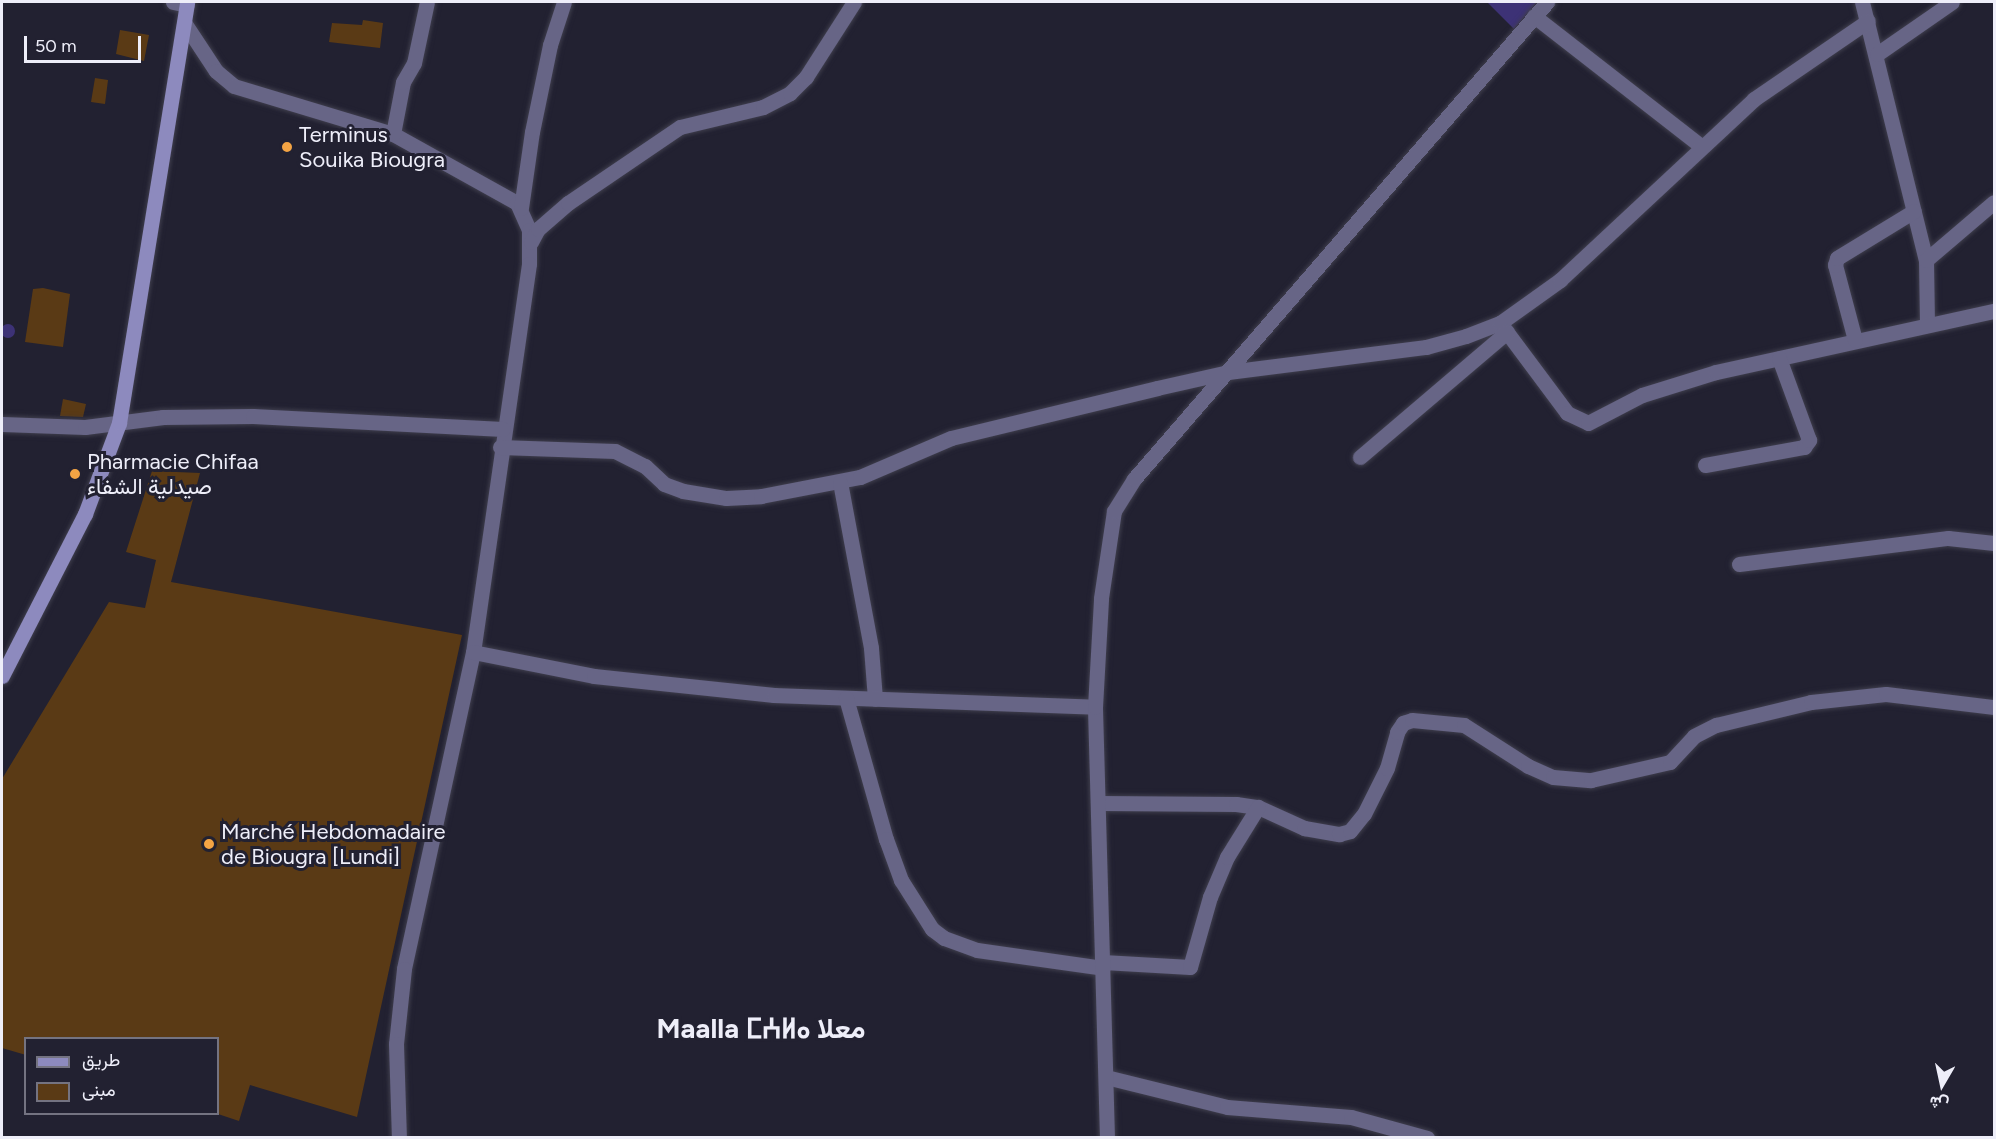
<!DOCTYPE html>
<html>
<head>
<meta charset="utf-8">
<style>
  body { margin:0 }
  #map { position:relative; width:1996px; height:1139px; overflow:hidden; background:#222131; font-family:Figtree,Vazirmatn,"Noto Sans Tifinagh",sans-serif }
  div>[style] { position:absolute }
  .green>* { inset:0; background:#3d3276 }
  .round { border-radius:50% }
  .building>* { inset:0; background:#5a3a15 }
  .roads { filter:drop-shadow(0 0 2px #3f3e4d) drop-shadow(0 0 2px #3f3e4d) }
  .street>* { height:15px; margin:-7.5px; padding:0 7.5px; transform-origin:7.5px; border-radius:7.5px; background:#676586 }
  .secondary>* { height:15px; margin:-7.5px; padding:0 7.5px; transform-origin:7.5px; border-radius:7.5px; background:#8d8abe }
  .dots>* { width:16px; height:16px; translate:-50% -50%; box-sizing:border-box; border:3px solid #222131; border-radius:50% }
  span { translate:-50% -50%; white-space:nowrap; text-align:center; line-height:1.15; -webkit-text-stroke:6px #222131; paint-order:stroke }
  .poi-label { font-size:22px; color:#eeeef9 }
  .left { translate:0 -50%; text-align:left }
  .district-label { font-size:28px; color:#eeeef9; font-weight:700 }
  .frame { position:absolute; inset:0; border:3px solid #eeeef9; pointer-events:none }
  .legend { position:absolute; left:24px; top:1037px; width:195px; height:78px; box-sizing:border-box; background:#222131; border:2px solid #747381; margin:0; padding:8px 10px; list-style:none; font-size:18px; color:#eeeef9 }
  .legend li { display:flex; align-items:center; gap:12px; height:30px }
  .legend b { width:30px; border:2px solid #747381 }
  .north { position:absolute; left:1912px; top:1055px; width:60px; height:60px; -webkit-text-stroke:4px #222131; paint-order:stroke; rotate:189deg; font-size:16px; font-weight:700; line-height:24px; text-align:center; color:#eeeef9 }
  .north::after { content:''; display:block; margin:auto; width:21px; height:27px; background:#eeeef9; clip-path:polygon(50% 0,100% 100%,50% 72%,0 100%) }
  .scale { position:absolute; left:24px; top:36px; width:117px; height:27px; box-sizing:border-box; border:3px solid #eeeef9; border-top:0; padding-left:8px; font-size:18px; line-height:21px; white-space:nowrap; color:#eeeef9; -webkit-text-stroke:4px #222131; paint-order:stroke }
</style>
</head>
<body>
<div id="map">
  <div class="green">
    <i style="clip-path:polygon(1487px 2px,1537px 2px,1514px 29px)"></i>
    <i class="round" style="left:1px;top:324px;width:14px;height:14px"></i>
  </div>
  <div class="building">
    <i style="clip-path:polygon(363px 20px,383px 23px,380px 48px,329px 42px,332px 23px,362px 25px)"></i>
    <i style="clip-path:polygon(120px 30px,149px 35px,144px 61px,116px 54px)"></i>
    <i style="clip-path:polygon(95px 78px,108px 80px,105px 104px,91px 102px)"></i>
    <i style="clip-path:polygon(43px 288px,70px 294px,63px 347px,25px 342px,33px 289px)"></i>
    <i style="clip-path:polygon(63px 399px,86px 404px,83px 417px,60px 416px)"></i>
    <i style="clip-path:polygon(152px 471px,200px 473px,171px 582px,462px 635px,357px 1117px,250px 1085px,239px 1121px,218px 1114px,218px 1038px,26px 1038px,26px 1055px,2px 1048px,2px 779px,109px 602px,145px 608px,156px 560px,126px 552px)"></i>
  </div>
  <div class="roads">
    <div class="street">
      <i style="left:173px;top:2px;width:14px;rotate:12deg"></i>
      <i style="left:1862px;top:2px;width:266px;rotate:76.1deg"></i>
      <i style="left:1926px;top:260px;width:64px;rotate:89.1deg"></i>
      <i style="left:1534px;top:16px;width:212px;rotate:37.9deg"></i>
      <i style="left:185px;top:24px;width:56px;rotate:56.6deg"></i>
      <i style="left:216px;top:71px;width:23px;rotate:40deg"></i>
      <i style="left:234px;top:86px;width:166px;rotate:16.8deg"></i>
      <i style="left:393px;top:134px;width:142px;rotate:29.1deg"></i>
      <i style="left:517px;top:203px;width:30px;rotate:66deg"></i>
      <i style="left:529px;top:230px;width:34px;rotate:90deg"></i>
      <i style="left:529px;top:264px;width:392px;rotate:98.2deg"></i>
      <i style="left:473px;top:652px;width:324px;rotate:102.3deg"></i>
      <i style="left:404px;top:969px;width:75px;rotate:96.1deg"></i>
      <i style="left:396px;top:1044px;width:94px;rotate:88.2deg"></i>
      <i style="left:1877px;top:54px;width:91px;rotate:-34.7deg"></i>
      <i style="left:393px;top:134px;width:53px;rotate:-79.1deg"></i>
      <i style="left:403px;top:82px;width:22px;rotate:-60deg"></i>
      <i style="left:414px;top:63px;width:62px;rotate:-78deg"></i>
      <i style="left:521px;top:208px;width:77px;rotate:-81.8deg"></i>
      <i style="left:532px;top:132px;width:89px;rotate:-78.3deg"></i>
      <i style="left:550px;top:45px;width:45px;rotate:-72deg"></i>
      <i style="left:531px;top:242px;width:15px;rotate:-62deg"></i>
      <i style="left:538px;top:229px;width:40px;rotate:-41deg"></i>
      <i style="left:568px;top:203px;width:135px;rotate:-34.2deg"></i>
      <i style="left:680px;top:127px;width:85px;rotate:-13.5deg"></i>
      <i style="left:763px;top:107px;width:30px;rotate:-27deg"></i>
      <i style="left:790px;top:93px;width:23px;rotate:-45deg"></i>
      <i style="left:806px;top:77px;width:89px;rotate:-57.4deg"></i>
      <i style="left:1926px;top:260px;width:89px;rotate:-40.5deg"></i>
      <i style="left:1500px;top:323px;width:112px;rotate:53.3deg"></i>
      <i style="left:1567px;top:413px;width:23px;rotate:25deg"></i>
      <i style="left:1588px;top:423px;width:61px;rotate:-27.4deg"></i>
      <i style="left:1642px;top:395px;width:77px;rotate:-17.3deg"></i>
      <i style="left:1716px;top:372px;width:285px;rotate:-12.4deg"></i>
      <i style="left:1855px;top:340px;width:78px;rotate:-104.9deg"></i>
      <i style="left:1835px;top:265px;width:7px;rotate:-74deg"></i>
      <i style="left:1837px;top:258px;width:90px;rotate:-31.4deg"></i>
      <i style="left:2px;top:424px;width:83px;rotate:2.1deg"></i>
      <i style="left:85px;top:427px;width:79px;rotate:-7.3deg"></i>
      <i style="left:163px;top:417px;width:90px;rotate:-0.6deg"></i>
      <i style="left:253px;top:416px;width:250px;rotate:3deg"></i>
      <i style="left:500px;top:447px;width:115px;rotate:2deg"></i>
      <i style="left:615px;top:451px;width:34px;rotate:27deg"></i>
      <i style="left:645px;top:466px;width:26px;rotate:43deg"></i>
      <i style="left:664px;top:484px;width:20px;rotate:20deg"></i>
      <i style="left:683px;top:491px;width:44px;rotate:9.2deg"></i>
      <i style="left:726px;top:498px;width:35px;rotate:-3deg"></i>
      <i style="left:761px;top:496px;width:101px;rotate:-10.9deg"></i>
      <i style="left:860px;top:477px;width:99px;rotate:-23.2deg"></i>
      <i style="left:951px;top:438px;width:212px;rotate:-13.6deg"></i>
      <i style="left:1157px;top:388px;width:73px;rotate:-12.7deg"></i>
      <i style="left:1228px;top:372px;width:200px;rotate:-7.2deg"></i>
      <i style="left:1426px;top:347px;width:41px;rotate:-15.4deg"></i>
      <i style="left:1466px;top:336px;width:36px;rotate:-21deg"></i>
      <i style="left:1500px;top:323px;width:74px;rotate:-35.6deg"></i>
      <i style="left:1560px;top:280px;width:265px;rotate:-43deg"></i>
      <i style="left:1754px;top:99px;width:138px;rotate:-34.4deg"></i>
      <i style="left:1360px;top:457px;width:193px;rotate:-40.4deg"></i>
      <i style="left:1705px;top:465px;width:101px;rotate:-10.3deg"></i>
      <i style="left:1804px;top:447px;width:9px;rotate:-54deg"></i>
      <i style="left:1809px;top:440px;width:87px;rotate:-110.1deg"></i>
      <i style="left:840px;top:482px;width:169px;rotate:79.4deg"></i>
      <i style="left:871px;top:648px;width:51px;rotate:85.5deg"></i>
      <i style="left:1739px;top:564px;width:211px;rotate:-7.1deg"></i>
      <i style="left:1948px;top:538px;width:46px;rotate:6.2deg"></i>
      <i style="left:473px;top:652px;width:123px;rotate:11.2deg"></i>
      <i style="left:594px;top:676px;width:181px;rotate:6deg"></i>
      <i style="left:774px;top:695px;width:321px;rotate:2.1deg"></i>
      <i style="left:846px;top:698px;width:147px;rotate:74.2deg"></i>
      <i style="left:886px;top:839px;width:44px;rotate:69.9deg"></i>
      <i style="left:901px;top:880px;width:58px;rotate:57.7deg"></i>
      <i style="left:932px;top:929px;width:15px;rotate:37deg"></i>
      <i style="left:944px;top:938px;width:35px;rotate:20deg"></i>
      <i style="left:977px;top:950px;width:127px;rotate:8.1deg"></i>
      <i style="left:1099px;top:803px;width:137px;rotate:0.4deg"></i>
      <i style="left:1236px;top:804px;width:22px;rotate:8deg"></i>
      <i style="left:1258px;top:807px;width:51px;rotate:24.5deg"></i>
      <i style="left:1304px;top:828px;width:36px;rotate:10deg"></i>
      <i style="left:1339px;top:834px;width:11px;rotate:-15deg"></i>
      <i style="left:1350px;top:831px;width:22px;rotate:-51deg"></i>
      <i style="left:1364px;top:814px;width:51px;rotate:-63.4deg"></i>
      <i style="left:1387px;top:768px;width:37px;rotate:-74deg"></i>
      <i style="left:1397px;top:732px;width:11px;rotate:-56deg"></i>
      <i style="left:1403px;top:723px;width:9px;rotate:-18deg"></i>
      <i style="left:1412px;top:720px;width:52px;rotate:5.5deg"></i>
      <i style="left:1464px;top:725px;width:76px;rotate:32.6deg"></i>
      <i style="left:1528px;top:766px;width:27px;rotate:24deg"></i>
      <i style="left:1553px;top:777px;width:38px;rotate:5deg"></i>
      <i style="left:1591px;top:780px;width:81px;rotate:-12.8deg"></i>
      <i style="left:1670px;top:762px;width:35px;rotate:-47deg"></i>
      <i style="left:1694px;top:736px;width:25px;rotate:-27deg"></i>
      <i style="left:1716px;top:725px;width:98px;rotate:-13.6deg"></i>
      <i style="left:1811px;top:702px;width:75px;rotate:-6.1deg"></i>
      <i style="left:1886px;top:694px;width:109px;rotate:6.9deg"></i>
      <i style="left:1103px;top:962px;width:87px;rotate:3.3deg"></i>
      <i style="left:1190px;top:967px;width:73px;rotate:-74.1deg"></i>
      <i style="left:1210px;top:897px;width:43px;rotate:-67deg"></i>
      <i style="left:1227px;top:857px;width:59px;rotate:-58.2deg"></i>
      <i style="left:1106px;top:1077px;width:125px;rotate:13.9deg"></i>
      <i style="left:1227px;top:1107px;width:124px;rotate:4.6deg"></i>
      <i style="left:1351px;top:1117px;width:79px;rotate:15.4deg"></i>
      <i style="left:1107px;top:1138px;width:431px;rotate:-91.6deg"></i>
      <i style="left:1095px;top:707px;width:109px;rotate:-86.8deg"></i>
      <i style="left:1101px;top:598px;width:88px;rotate:-81.5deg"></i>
      <i style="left:1114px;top:511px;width:38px;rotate:-58deg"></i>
      <i style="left:1134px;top:479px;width:631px;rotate:-49.11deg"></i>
    </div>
    <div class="secondary">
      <i style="left:2px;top:676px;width:182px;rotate:-62.9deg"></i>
      <i style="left:85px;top:514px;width:97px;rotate:-69.5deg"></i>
      <i style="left:119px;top:423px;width:426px;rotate:-80.8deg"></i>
    </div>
  </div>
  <div class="dots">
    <i style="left:287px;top:147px;background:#f4a444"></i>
    <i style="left:75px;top:474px;background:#f4a444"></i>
    <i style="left:209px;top:844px;background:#f4a444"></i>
  </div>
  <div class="poi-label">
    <span class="left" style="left:299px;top:147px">Terminus<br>Souika Biougra</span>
    <span class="left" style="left:87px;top:474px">Pharmacie Chifaa<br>صيدلية الشفاء</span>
    <span class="left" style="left:221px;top:844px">Marché Hebdomadaire<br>de Biougra [Lundi]</span>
  </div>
  <div class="district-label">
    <span style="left:761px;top:1028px">Maalla ⵎⵄⵍⴰ معلا</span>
  </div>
  <div class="frame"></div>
  <ul class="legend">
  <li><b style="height:8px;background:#8d8abe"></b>طريق</li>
  <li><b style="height:16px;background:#5a3a15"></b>مبنى</li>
  </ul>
  <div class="north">ش</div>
  <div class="scale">50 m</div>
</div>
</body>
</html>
